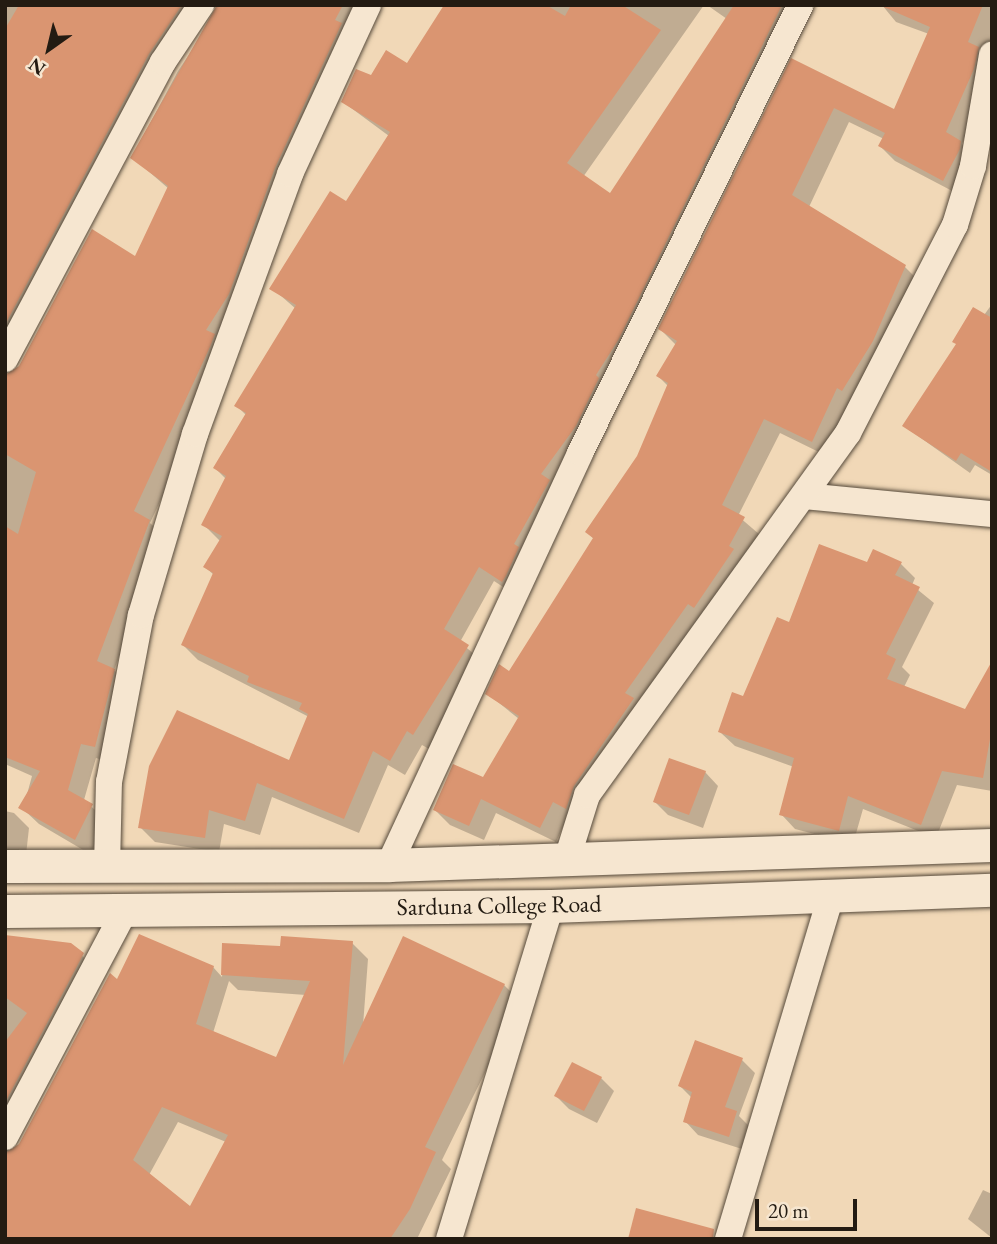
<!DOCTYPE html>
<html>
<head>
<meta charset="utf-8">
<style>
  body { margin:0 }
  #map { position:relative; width:997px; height:1244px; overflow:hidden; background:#f1d8b7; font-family:"EB Garamond",serif }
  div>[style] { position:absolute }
  .shadow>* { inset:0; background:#0003 }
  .building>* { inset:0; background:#da9571 }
  .roads { filter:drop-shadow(0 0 2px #564a3b) drop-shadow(0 0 2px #564a3b) }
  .minor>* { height:26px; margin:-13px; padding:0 13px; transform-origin:13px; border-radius:13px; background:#f6e6d0 }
  .tertiary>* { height:33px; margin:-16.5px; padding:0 16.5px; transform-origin:16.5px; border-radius:16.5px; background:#f6e6d0 }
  span { translate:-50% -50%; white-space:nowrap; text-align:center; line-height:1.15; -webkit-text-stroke:5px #f6e6d0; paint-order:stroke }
  .street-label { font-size:24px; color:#231b12 }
  .frame { position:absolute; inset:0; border:7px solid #231b12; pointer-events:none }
  .north { position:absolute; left:14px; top:14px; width:70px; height:70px; -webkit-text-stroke:5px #f6e6d0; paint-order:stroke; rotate:214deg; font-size:19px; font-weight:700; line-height:28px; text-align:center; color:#231b12 }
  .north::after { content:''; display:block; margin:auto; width:24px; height:32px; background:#231b12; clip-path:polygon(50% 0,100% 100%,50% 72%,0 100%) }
  .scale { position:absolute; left:755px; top:1199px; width:102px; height:32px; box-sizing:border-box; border:4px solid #231b12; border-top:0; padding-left:9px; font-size:21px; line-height:24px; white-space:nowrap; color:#231b12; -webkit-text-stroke:5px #f6e6d0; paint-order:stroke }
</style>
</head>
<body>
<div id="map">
  <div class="shadow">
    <i style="clip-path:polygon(5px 5px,210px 5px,5px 369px)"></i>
    <i style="clip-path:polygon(213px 5px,367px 5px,225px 363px,150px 523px,165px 537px,114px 670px,129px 685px,110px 762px,96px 758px,84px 800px,107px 821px,90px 854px,39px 824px,23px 809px,32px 776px,5px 764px,5px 376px,20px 368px,135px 258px,169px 189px,132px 157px,178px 71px,216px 14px,217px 6px)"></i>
    <i style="clip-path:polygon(446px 5px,704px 5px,583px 177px,610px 196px,727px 19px,707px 5px,811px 5px,517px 596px,494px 581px,460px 642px,483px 662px,429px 749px,422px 745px,405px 775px,388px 765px,359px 833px,272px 797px,260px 835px,224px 824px,219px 852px,155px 842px,140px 827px,290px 762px,309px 717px,198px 660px,183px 645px,214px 575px,205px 567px,220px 541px,204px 525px,226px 479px,215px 468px,247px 416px,236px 405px,296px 309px,272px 288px,346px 203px,389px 136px,343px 102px,371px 77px,407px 65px)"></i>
    <i style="clip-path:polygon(992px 5px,992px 67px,962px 144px,975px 157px,958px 194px,895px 161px,880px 146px,884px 139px,849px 122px,809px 207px,905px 267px,920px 282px,827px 456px,780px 433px,738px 516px,759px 534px,744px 561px,568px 816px,556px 842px,496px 813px,484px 840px,450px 825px,435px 810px,484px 779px,519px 719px,488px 694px,510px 673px,594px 539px,587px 532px,639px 456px,668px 386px,658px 376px,676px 345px,660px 329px,792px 61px,894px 112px,929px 34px,896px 22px,882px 5px)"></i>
    <i style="clip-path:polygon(992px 304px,992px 475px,975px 465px,970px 473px,904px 426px)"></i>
    <i style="clip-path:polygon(868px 564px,901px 564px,915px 578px,912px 585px,934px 603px,902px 667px,910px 675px,904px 687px,966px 712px,992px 665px,992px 791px,957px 785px,936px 838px,863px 809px,853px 844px,795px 829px,781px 814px,794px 767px,735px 746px,720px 732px,790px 625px)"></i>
    <i style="clip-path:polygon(705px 772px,718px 786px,703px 828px,668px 815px,655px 802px)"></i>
    <i style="clip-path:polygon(5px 811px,14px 813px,29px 828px,26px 855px,5px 854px)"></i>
    <i style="clip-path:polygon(evenodd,5px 937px,70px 945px,99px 971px,7px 1154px,20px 1146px,118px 981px,213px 967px,222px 977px,224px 944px,282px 948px,352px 943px,368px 959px,363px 1026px,504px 985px,520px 1001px,442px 1160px,451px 1169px,417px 1239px,5px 1239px,5px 937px,229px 981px,238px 990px,306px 995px,276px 1059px,213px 1033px,229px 981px,5px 937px,178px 1122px,226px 1142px,191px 1209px,149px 1175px,178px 1122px)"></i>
    <i style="clip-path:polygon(742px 1060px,755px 1073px,739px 1116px,749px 1126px,742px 1149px,698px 1135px,685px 1121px,692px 1098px,680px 1086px)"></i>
    <i style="clip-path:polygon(601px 1078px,614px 1091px,597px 1123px,569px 1109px,556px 1096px)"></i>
    <i style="clip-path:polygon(983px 1190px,992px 1194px,992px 1238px,968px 1219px)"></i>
  </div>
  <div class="building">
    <i style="clip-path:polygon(19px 5px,182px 5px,149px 54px,5px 325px,5px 29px)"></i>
    <i style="clip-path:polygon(217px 5px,343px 5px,335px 20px,342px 23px,275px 168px,229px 294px,206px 330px,215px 334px,210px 347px,134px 511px,150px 520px,97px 661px,115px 669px,95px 747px,81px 744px,68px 790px,93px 804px,75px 840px,18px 808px,40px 771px,5px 757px,5px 526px,18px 534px,36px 472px,5px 454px,5px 375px,19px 366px,92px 229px,135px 256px,168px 186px,130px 158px)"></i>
    <i style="clip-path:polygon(444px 5px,546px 5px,565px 16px,571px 5px,622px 5px,661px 30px,567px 163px,610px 193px,734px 5px,782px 5px,619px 339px,596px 375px,599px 378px,576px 426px,541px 474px,550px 480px,514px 544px,519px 547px,506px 576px,502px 582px,479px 567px,444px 629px,469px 645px,413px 735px,407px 731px,390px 761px,373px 751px,344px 819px,257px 783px,245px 821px,209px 810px,205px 838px,138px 828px,149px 766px,177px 710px,289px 760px,308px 714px,299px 709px,302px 703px,247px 682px,249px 676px,181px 645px,213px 573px,203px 567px,222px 536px,201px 525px,226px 476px,213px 468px,246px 413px,234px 406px,296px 305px,269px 289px,330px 191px,346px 201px,390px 132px,341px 102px,356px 69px,371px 75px,386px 50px,407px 63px)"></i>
    <i style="clip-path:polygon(879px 5px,983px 5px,968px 42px,979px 47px,974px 69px,946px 132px,961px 141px,960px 149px,943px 181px,878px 146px,885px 133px,834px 108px,792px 195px,906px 265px,873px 341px,842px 391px,837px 388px,812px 442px,764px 419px,722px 505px,745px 517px,729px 546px,734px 549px,694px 608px,688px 604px,625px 693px,634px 698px,574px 786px,566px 809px,553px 802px,540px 828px,481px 799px,469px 826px,433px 810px,453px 764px,483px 777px,519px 716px,485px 694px,499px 664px,509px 671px,593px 538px,585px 532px,637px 456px,668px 383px,656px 376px,677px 341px,658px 329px,791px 58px,894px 109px,930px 27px)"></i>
    <i style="clip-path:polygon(973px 307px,992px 318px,992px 472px,961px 453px,956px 461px,902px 426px,956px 344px,952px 342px)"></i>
    <i style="clip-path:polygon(819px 544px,867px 562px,873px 549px,902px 562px,895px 575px,920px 587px,886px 654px,896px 659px,887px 679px,965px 709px,992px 661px,992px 728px,983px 778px,942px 771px,921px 825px,848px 796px,839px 831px,779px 815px,794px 758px,718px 732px,732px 692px,743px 696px,777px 617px,789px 622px)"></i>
    <i style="clip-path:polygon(669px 758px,706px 771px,689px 815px,653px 802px)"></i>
    <i style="clip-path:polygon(evenodd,139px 934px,214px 966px,196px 1024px,276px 1057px,310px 981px,221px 975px,222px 943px,280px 946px,281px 936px,353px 941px,343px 1065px,403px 936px,505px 984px,425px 1147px,436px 1152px,410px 1209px,390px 1239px,5px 1239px,5px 1153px,19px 1144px,110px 973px,117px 979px,139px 934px,162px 1107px,228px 1135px,190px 1206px,133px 1160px,162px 1107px)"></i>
    <i style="clip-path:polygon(5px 935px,71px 943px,84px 953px,5px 1103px,5px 1042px,27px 1013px,5px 997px)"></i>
    <i style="clip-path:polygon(695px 1040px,743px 1058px,725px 1107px,737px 1111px,729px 1137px,683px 1122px,692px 1092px,678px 1086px)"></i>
    <i style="clip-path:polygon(572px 1062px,602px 1077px,584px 1111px,554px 1096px)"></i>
    <i style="clip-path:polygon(636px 1208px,714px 1229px,713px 1239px,628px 1239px)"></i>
  </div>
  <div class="roads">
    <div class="minor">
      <i style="left:5px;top:359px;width:336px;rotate:-62deg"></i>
      <i style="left:163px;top:62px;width:69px;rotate:-56.3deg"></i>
      <i style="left:804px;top:496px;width:189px;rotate:5.5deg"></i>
      <i style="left:567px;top:859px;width:67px;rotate:-72.6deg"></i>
      <i style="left:587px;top:795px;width:446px;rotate:-54.2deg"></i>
      <i style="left:848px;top:433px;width:234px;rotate:-62.8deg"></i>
      <i style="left:955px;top:225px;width:62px;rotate:-73deg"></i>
      <i style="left:973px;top:166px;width:113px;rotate:-80.3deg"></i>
      <i style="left:389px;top:865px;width:454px;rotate:-65.1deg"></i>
      <i style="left:580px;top:453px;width:499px;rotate:-63.8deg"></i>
      <i style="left:107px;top:868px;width:86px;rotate:-88.7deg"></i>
      <i style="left:109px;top:782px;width:170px;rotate:-79.2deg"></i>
      <i style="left:141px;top:615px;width:189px;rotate:-73.4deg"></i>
      <i style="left:195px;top:434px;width:277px;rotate:-69.9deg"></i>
      <i style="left:290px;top:174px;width:186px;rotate:-65.2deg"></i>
      <i style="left:5px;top:1137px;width:255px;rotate:-62.1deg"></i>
      <i style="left:449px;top:1239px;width:348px;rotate:-73deg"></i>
      <i style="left:728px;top:1239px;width:358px;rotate:-73.3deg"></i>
    </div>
    <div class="tertiary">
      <i style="left:5px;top:866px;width:384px;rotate:-0.1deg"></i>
      <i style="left:389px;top:865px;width:603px;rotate:-1.9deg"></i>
      <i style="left:5px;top:911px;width:546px;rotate:-0.52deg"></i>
      <i style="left:551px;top:906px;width:441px;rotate:-2.1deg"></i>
    </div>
  </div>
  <div class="street-label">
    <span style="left:499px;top:905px;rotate:-1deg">Sarduna College Road</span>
  </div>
  <div class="frame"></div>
  <div class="north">N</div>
  <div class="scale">20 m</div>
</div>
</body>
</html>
